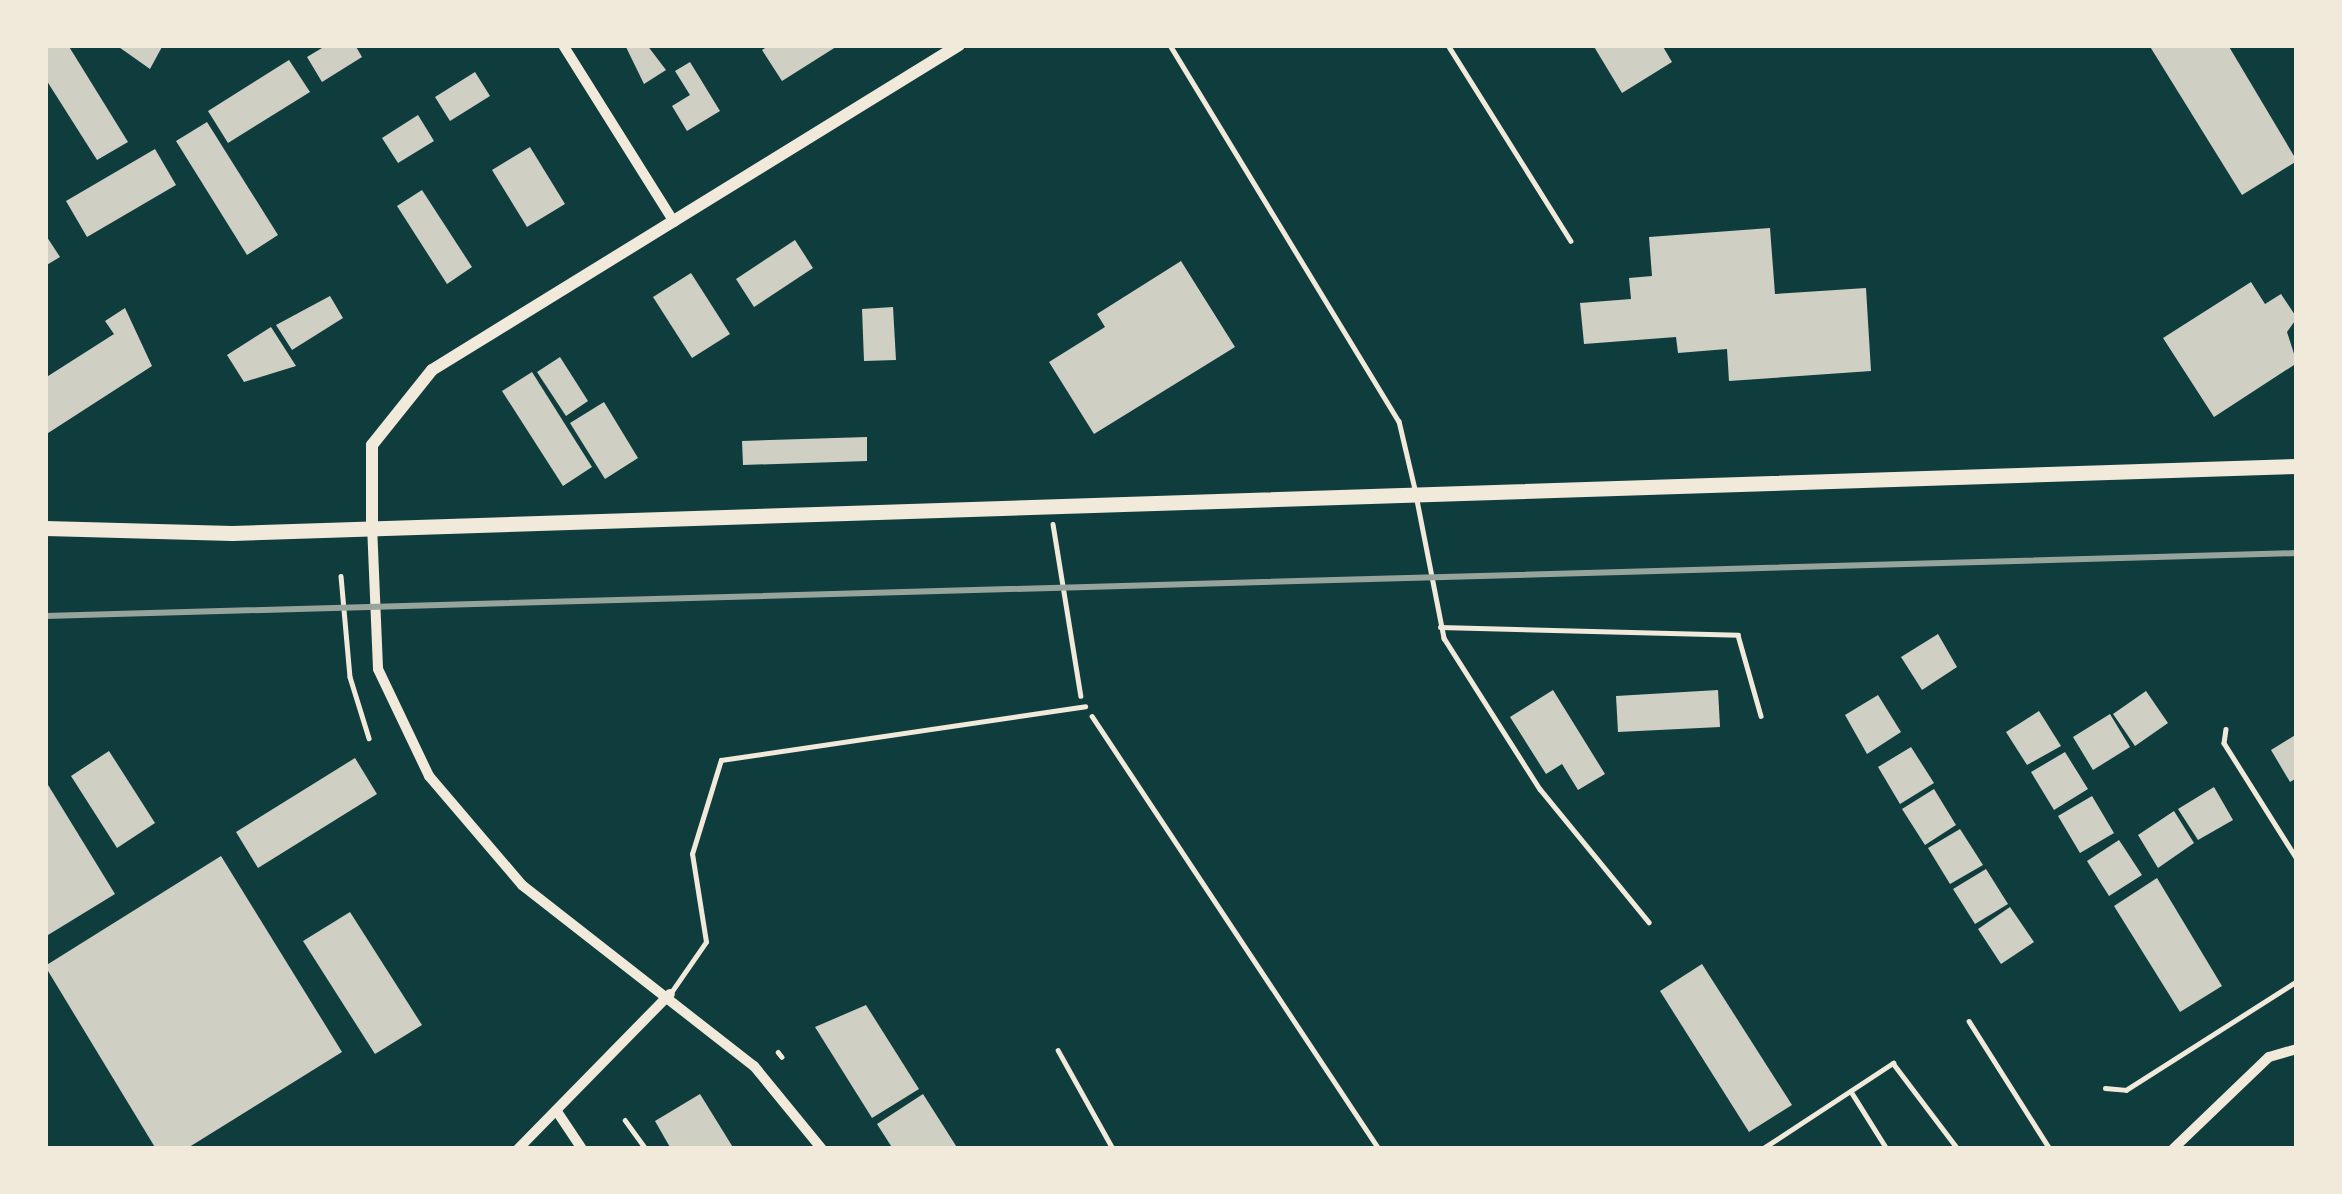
<!DOCTYPE html>
<html>
<head>
<meta charset="utf-8">
<style>
  body { margin:0 }
  #map { position:relative; width:2342px; height:1194px; overflow:hidden; background:#0f3d3e; font-family:Karla,sans-serif }
  div>[style] { position:absolute }
  .building>* { inset:0; background:#cfcfc3 }
  .path>* { height:4.5px; margin:-2.25px; padding:0 2.25px; transform-origin:2.25px; border-radius:2.25px; background:#f1e9da }
  .service>* { height:4.5px; margin:-2.25px; padding:0 2.25px; transform-origin:2.25px; border-radius:2.25px; background:#f1e9da }
  .minor>* { height:10px; margin:-5px; padding:0 5px; transform-origin:5px; border-radius:5px; background:#f1e9da }
  .tertiary>* { height:12px; margin:-6px; padding:0 6px; transform-origin:6px; border-radius:6px; background:#f1e9da }
  .primary>* { height:15px; margin:-7.5px; padding:0 7.5px; transform-origin:7.5px; border-radius:7.5px; background:#f1e9da }
  .rail>* { height:6px; margin:-3px; padding:0 3px; transform-origin:3px; border-radius:3px; background:#97a49c }
  span { translate:-50% -50%; white-space:nowrap; text-align:center; line-height:1.15; -webkit-text-stroke:12px #f1e9da; paint-order:stroke }
  .frame { position:absolute; inset:0; border:48px solid #f1e9da; pointer-events:none }
</style>
</head>
<body>
<div id="map">
  <div class="building">
    <i style="clip-path:polygon(45px 45px,68px 45px,128px 142px,97px 160px,45px 78px)"></i>
    <i style="clip-path:polygon(116px 45px,163px 45px,150px 69px)"></i>
    <i style="clip-path:polygon(327px 45px,355px 45px,362px 57px,322px 82px,307px 57px)"></i>
    <i style="clip-path:polygon(625px 45px,647px 45px,666px 70px,644px 84px)"></i>
    <i style="clip-path:polygon(770px 45px,839px 45px,782px 81px,762px 50px)"></i>
    <i style="clip-path:polygon(1593px 45px,1662px 45px,1672px 62px,1622px 93px)"></i>
    <i style="clip-path:polygon(2149px 45px,2228px 45px,2297px 161px,2242px 195px)"></i>
    <i style="clip-path:polygon(289px 60px,310px 92px,228px 143px,208px 111px)"></i>
    <i style="clip-path:polygon(690px 62px,720px 111px,687px 131px,672px 106px,690px 95px,675px 71px)"></i>
    <i style="clip-path:polygon(475px 72px,490px 96px,450px 121px,435px 97px)"></i>
    <i style="clip-path:polygon(418px 115px,434px 141px,398px 163px,382px 138px)"></i>
    <i style="clip-path:polygon(207px 122px,278px 235px,247px 255px,176px 141px)"></i>
    <i style="clip-path:polygon(530px 147px,565px 204px,527px 227px,492px 170px)"></i>
    <i style="clip-path:polygon(155px 149px,176px 185px,87px 237px,66px 201px)"></i>
    <i style="clip-path:polygon(422px 190px,472px 267px,447px 284px,397px 206px)"></i>
    <i style="clip-path:polygon(1770px 228px,1775px 294px,1866px 288px,1871px 371px,1729px 381px,1727px 349px,1678px 353px,1676px 337px,1584px 344px,1580px 303px,1631px 299px,1629px 278px,1652px 276px,1649px 237px)"></i>
    <i style="clip-path:polygon(45px 234px,60px 257px,45px 266px)"></i>
    <i style="clip-path:polygon(795px 240px,813px 268px,754px 307px,736px 279px)"></i>
    <i style="clip-path:polygon(1181px 261px,1235px 347px,1094px 434px,1049px 362px,1105px 327px,1097px 314px)"></i>
    <i style="clip-path:polygon(691px 273px,730px 334px,692px 358px,653px 297px)"></i>
    <i style="clip-path:polygon(2251px 282px,2265px 304px,2281px 294px,2297px 318px,2287px 332px,2297px 363px,2214px 417px,2163px 338px)"></i>
    <i style="clip-path:polygon(330px 296px,343px 318px,292px 350px,276px 325px)"></i>
    <i style="clip-path:polygon(893px 307px,896px 360px,864px 361px,862px 309px)"></i>
    <i style="clip-path:polygon(125px 308px,152px 366px,45px 435px,45px 378px,114px 334px,105px 321px)"></i>
    <i style="clip-path:polygon(271px 327px,296px 366px,244px 382px,227px 355px)"></i>
    <i style="clip-path:polygon(560px 357px,588px 401px,566px 416px,537px 372px)"></i>
    <i style="clip-path:polygon(532px 372px,592px 467px,563px 486px,502px 391px)"></i>
    <i style="clip-path:polygon(604px 402px,638px 458px,605px 479px,570px 423px)"></i>
    <i style="clip-path:polygon(867px 437px,867px 461px,743px 465px,742px 441px)"></i>
    <i style="clip-path:polygon(1938px 634px,1957px 667px,1922px 690px,1901px 657px)"></i>
    <i style="clip-path:polygon(1553px 690px,1605px 774px,1578px 790px,1562px 764px,1546px 774px,1510px 717px)"></i>
    <i style="clip-path:polygon(1718px 690px,1720px 727px,1618px 732px,1616px 696px)"></i>
    <i style="clip-path:polygon(2146px 691px,2168px 723px,2135px 746px,2113px 714px)"></i>
    <i style="clip-path:polygon(1878px 695px,1901px 732px,1867px 754px,1845px 715px)"></i>
    <i style="clip-path:polygon(2039px 711px,2061px 746px,2027px 765px,2006px 732px)"></i>
    <i style="clip-path:polygon(2110px 714px,2130px 747px,2093px 770px,2073px 737px)"></i>
    <i style="clip-path:polygon(2297px 734px,2297px 778px,2290px 782px,2271px 750px)"></i>
    <i style="clip-path:polygon(1911px 747px,1934px 783px,1900px 804px,1878px 767px)"></i>
    <i style="clip-path:polygon(109px 751px,155px 823px,117px 848px,71px 776px)"></i>
    <i style="clip-path:polygon(2065px 752px,2088px 789px,2054px 810px,2031px 772px)"></i>
    <i style="clip-path:polygon(355px 758px,377px 794px,258px 868px,236px 832px)"></i>
    <i style="clip-path:polygon(45px 780px,115px 894px,48px 935px,45px 931px)"></i>
    <i style="clip-path:polygon(2214px 787px,2233px 820px,2198px 840px,2178px 809px)"></i>
    <i style="clip-path:polygon(1934px 789px,1956px 825px,1925px 845px,1902px 809px)"></i>
    <i style="clip-path:polygon(2092px 796px,2114px 833px,2080px 853px,2058px 816px)"></i>
    <i style="clip-path:polygon(2174px 811px,2194px 843px,2158px 868px,2138px 835px)"></i>
    <i style="clip-path:polygon(1960px 829px,1983px 865px,1950px 884px,1928px 848px)"></i>
    <i style="clip-path:polygon(2119px 840px,2142px 875px,2109px 896px,2087px 861px)"></i>
    <i style="clip-path:polygon(221px 856px,342px 1052px,186px 1149px,156px 1149px,45px 966px)"></i>
    <i style="clip-path:polygon(1986px 869px,2008px 904px,1975px 924px,1953px 889px)"></i>
    <i style="clip-path:polygon(2157px 878px,2222px 986px,2180px 1012px,2114px 906px)"></i>
    <i style="clip-path:polygon(2010px 907px,2034px 942px,2001px 964px,1978px 929px)"></i>
    <i style="clip-path:polygon(350px 912px,422px 1025px,375px 1054px,303px 941px)"></i>
    <i style="clip-path:polygon(1702px 964px,1792px 1105px,1749px 1132px,1660px 991px)"></i>
    <i style="clip-path:polygon(866px 1005px,919px 1089px,872px 1118px,815px 1027px)"></i>
    <i style="clip-path:polygon(700px 1094px,734px 1149px,671px 1149px,655px 1121px)"></i>
    <i style="clip-path:polygon(923px 1094px,958px 1149px,893px 1149px,877px 1124px)"></i>
  </div>
  <div class="path">
    <i style="left:1053px;top:524px;width:174px;rotate:80.8deg"></i>
    <i style="left:341px;top:576px;width:101px;rotate:84.9deg"></i>
    <i style="left:350px;top:677px;width:64px;rotate:72.7deg"></i>
    <i style="left:1092px;top:716px;width:519px;rotate:56.46deg"></i>
    <i style="left:1058px;top:1050px;width:113px;rotate:60.9deg"></i>
    <i style="left:778px;top:1052px;width:6px;rotate:51deg"></i>
  </div>
  <div class="service">
    <i style="left:1170px;top:45px;width:440px;rotate:58.7deg"></i>
    <i style="left:1399px;top:421px;width:70px;rotate:76.8deg"></i>
    <i style="left:1448px;top:45px;width:231px;rotate:57.9deg"></i>
    <i style="left:1417px;top:500px;width:141px;rotate:78.9deg"></i>
    <i style="left:1444px;top:638px;width:179px;rotate:57.6deg"></i>
    <i style="left:1540px;top:789px;width:172px;rotate:50.7deg"></i>
    <i style="left:1440px;top:627px;width:298px;rotate:1.5deg"></i>
    <i style="left:1738px;top:635px;width:84px;rotate:74.1deg"></i>
    <i style="left:2226px;top:729px;width:14px;rotate:98deg"></i>
    <i style="left:2224px;top:743px;width:137px;rotate:57.8deg"></i>
    <i style="left:670px;top:994px;width:63px;rotate:-55.3deg"></i>
    <i style="left:706px;top:942px;width:89px;rotate:-99deg"></i>
    <i style="left:692px;top:854px;width:98px;rotate:-72.9deg"></i>
    <i style="left:721px;top:760px;width:368px;rotate:-8.4deg"></i>
    <i style="left:1969px;top:1021px;width:151px;rotate:57.7deg"></i>
    <i style="left:2105px;top:1088px;width:21px;rotate:5deg"></i>
    <i style="left:2126px;top:1090px;width:203px;rotate:-32.5deg"></i>
    <i style="left:1852px;top:1093px;width:66px;rotate:58deg"></i>
    <i style="left:625px;top:1120px;width:36px;rotate:54deg"></i>
    <i style="left:1762px;top:1149px;width:157px;rotate:-33.3deg"></i>
    <i style="left:1893px;top:1063px;width:108px;rotate:52.9deg"></i>
  </div>
  <div class="minor">
    <i style="left:563px;top:45px;width:209px;rotate:57.9deg"></i>
    <i style="left:372px;top:525px;width:144px;rotate:87.6deg"></i>
    <i style="left:378px;top:669px;width:119px;rotate:64.5deg"></i>
    <i style="left:429px;top:776px;width:143px;rotate:49.5deg"></i>
    <i style="left:522px;top:885px;width:294px;rotate:38deg"></i>
    <i style="left:754px;top:1066px;width:107px;rotate:50.7deg"></i>
    <i style="left:558px;top:1113px;width:43px;rotate:56.3deg"></i>
    <i style="left:518px;top:1149px;width:217px;rotate:-45.6deg"></i>
    <i style="left:2173px;top:1149px;width:133px;rotate:-43.8deg"></i>
    <i style="left:2269px;top:1057px;width:29px;rotate:-16deg"></i>
  </div>
  <div class="tertiary">
    <i style="left:372px;top:522px;width:77px;rotate:-90deg"></i>
    <i style="left:372px;top:445px;width:96px;rotate:-51.3deg"></i>
    <i style="left:432px;top:370px;width:619px;rotate:-31.66deg"></i>
  </div>
  <div class="primary">
    <i style="left:45px;top:528px;width:187px;rotate:1.5deg"></i>
    <i style="left:232px;top:533px;width:2066px;rotate:-1.86deg"></i>
  </div>
  <div class="rail">
    <i style="left:45px;top:616px;width:2253px;rotate:-1.6deg"></i>
  </div>
  <div class="frame"></div>
</div>
</body>
</html>
